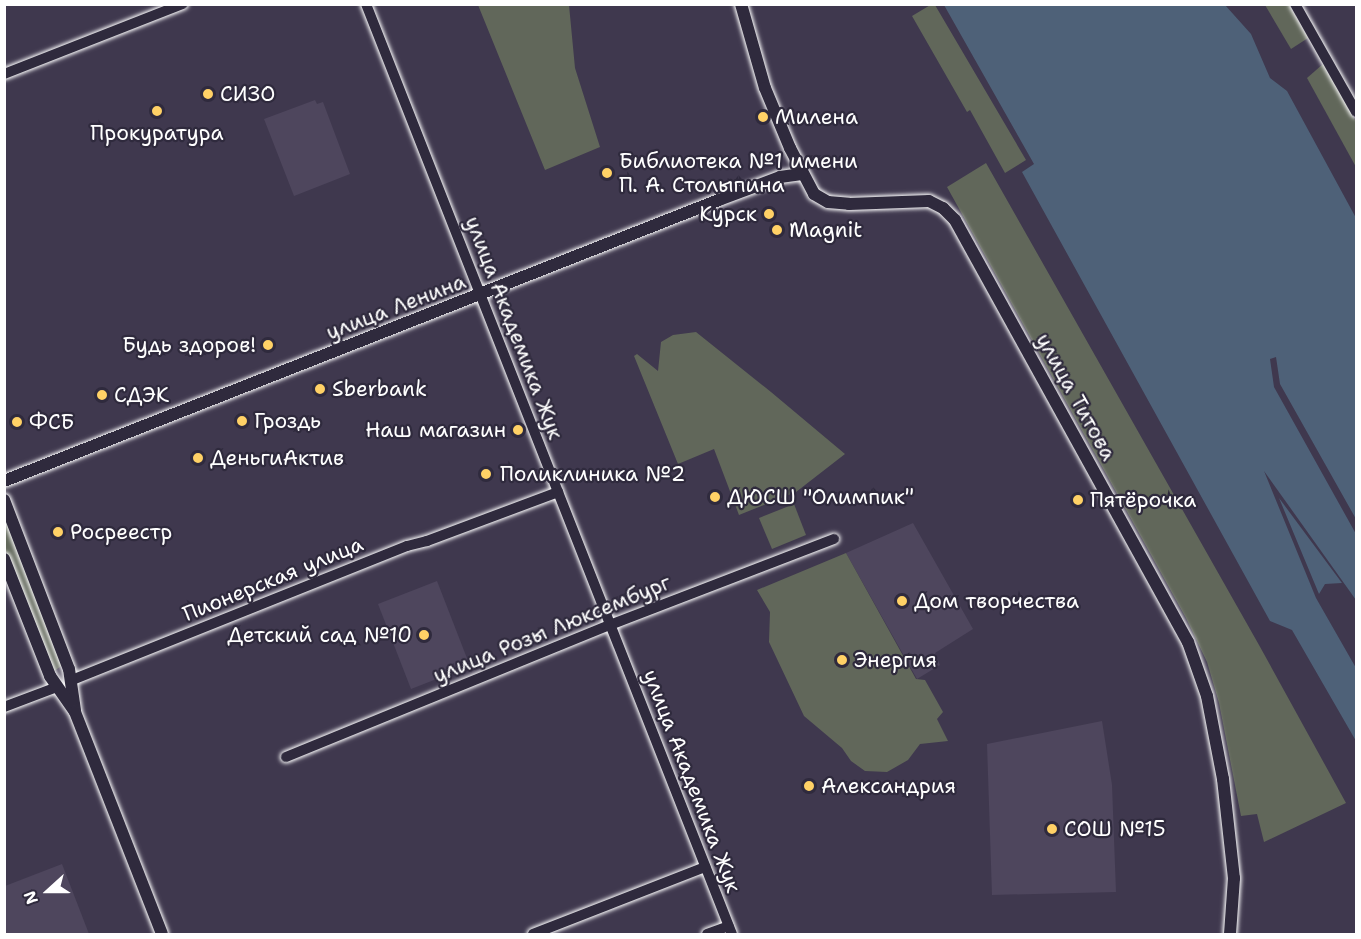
<!DOCTYPE html>
<html>
<head>
<meta charset="utf-8">
<style>
  body { margin:0 }
  #map { position:relative; width:1361px; height:939px; overflow:hidden; background:#3f384e; font-family:"Shantell Sans",sans-serif }
  div>[style] { position:absolute }
  .built>* { inset:0; background:#4e465d }
  .green>* { inset:0; background:#61675a }
  .water>* { inset:0; background:#4e6178 }
  .roads { filter:drop-shadow(0 0 2px #fff) drop-shadow(0 0 2px #fff) }
  .minor>* { height:10px; margin:-5px; padding:0 5px; transform-origin:5px; border-radius:5px; background:#2f2a3d }
  .major>* { height:12px; margin:-6px; padding:0 6px; transform-origin:6px; border-radius:6px; background:#2f2a3d }
  .dots>* { width:16px; height:16px; translate:-50% -50%; box-sizing:border-box; border:3px solid #2f2a3d; border-radius:50% }
  span { translate:-50% -50%; white-space:nowrap; text-align:center; line-height:1.15; -webkit-text-stroke:4.5px #2f2a3d; paint-order:stroke }
  .poi-label { font-size:21px; color:#fff }
  .left { translate:0 -50%; text-align:left }
  .right { translate:-100% -50%; text-align:right }
  .street-label { font-size:21px; color:#fff }
  .frame { position:absolute; inset:0; border:6px solid #fff; pointer-events:none }
  .north { position:absolute; left:18px; top:861px; width:60px; height:60px; -webkit-text-stroke:4px #2f2a3d; paint-order:stroke; rotate:249deg; font-size:16px; font-weight:700; line-height:24px; text-align:center; color:#fff }
  .north::after { content:''; display:block; margin:auto; width:21px; height:27px; background:#fff; clip-path:polygon(50% 0,100% 100%,50% 72%,0 100%) }
</style>
</head>
<body>
<div id="map">
  <div class="built">
    <i style="clip-path:polygon(315px 100px,317px 104px,323px 102px,350px 174px,294px 196px,264px 119px)"></i>
    <i style="clip-path:polygon(913px 523px,973px 629px,935px 653px,940px 665px,917px 679px,846px 553px)"></i>
    <i style="clip-path:polygon(437px 581px,470px 666px,411px 689px,378px 604px)"></i>
    <i style="clip-path:polygon(1102px 721px,1112px 785px,1116px 892px,992px 895px,987px 744px)"></i>
    <i style="clip-path:polygon(62px 864px,89px 934px,5px 934px,5px 886px)"></i>
  </div>
  <div class="green">
    <i style="clip-path:polygon(932px 4px,935px 5px,1026px 160px,1005px 173px,970px 110px,967px 112px,912px 16px)"></i>
    <i style="clip-path:polygon(478px 5px,569px 5px,575px 68px,600px 147px,545px 170px)"></i>
    <i style="clip-path:polygon(1265px 5px,1289px 5px,1308px 38px,1291px 49px)"></i>
    <i style="clip-path:polygon(1323px 64px,1356px 122px,1356px 167px,1307px 78px)"></i>
    <i style="clip-path:polygon(986px 163px,1259px 645px,1346px 803px,1264px 842px,1257px 814px,1241px 816px,1219px 703px,1207px 662px,1186px 618px,947px 187px)"></i>
    <i style="clip-path:polygon(696px 332px,771px 392px,845px 454px,796px 492px,739px 515px,714px 449px,678px 464px,634px 356px,637px 354px,658px 371px,661px 342px,673px 335px)"></i>
    <i style="clip-path:polygon(794px 504px,806px 535px,772px 549px,759px 518px)"></i>
    <i style="clip-path:polygon(4px 512px,63px 665px,54px 671px,5px 549px)"></i>
    <i style="clip-path:polygon(846px 553px,916px 679px,925px 680px,943px 712px,937px 719px,948px 741px,920px 744px,908px 760px,887px 772px,865px 771px,851px 761px,842px 748px,804px 716px,769px 642px,770px 612px,757px 590px)"></i>
  </div>
  <div class="water">
    <i style="clip-path:polygon(944px 5px,1225px 5px,1251px 34px,1270px 78px,1287px 91px,1356px 218px,1356px 519px,1280px 384px,1276px 357px,1270px 359px,1274px 387px,1356px 534px,1356px 600px,1264px 471px,1316px 598px,1356px 668px,1356px 741px,1292px 630px,1270px 621px,1022px 172px,1034px 164px)"></i>
    <i style="clip-path:polygon(1279px 498px,1342px 583px,1325px 584px,1319px 594px)"></i>
  </div>
  <div class="roads">
    <div class="minor">
      <i style="left:366px;top:4px;width:999px;rotate:68.52deg"></i>
      <i style="left:1295px;top:4px;width:124px;rotate:60.5deg"></i>
      <i style="left:4px;top:74px;width:192px;rotate:-21.4deg"></i>
      <i style="left:72px;top:680px;width:361px;rotate:-21.8deg"></i>
      <i style="left:407px;top:546px;width:21px;rotate:-14deg"></i>
      <i style="left:427px;top:541px;width:140px;rotate:-20.5deg"></i>
      <i style="left:4px;top:707px;width:57px;rotate:-20.7deg"></i>
      <i style="left:286px;top:757px;width:350px;rotate:-22.2deg"></i>
      <i style="left:610px;top:625px;width:240px;rotate:-21deg"></i>
      <i style="left:533px;top:934px;width:185px;rotate:-21.3deg"></i>
      <i style="left:707px;top:934px;width:23px;rotate:-20deg"></i>
    </div>
    <div class="major">
      <i style="left:741px;top:4px;width:87px;rotate:74.1deg"></i>
      <i style="left:765px;top:88px;width:65px;rotate:67.4deg"></i>
      <i style="left:790px;top:148px;width:52px;rotate:62.4deg"></i>
      <i style="left:814px;top:194px;width:16px;rotate:30deg"></i>
      <i style="left:828px;top:202px;width:21px;rotate:5deg"></i>
      <i style="left:849px;top:204px;width:80px;rotate:-2.1deg"></i>
      <i style="left:929px;top:201px;width:16px;rotate:27deg"></i>
      <i style="left:943px;top:208px;width:17px;rotate:45deg"></i>
      <i style="left:955px;top:220px;width:482px;rotate:61.1deg"></i>
      <i style="left:1188px;top:642px;width:57px;rotate:70.6deg"></i>
      <i style="left:1207px;top:696px;width:85px;rotate:79.1deg"></i>
      <i style="left:1223px;top:779px;width:100px;rotate:83.7deg"></i>
      <i style="left:1234px;top:878px;width:56px;rotate:94.1deg"></i>
      <i style="left:4px;top:481px;width:768px;rotate:-21.46deg"></i>
      <i style="left:719px;top:200px;width:65px;rotate:-20.7deg"></i>
      <i style="left:780px;top:177px;width:22px;rotate:-8deg"></i>
      <i style="left:4px;top:500px;width:181px;rotate:69deg"></i>
      <i style="left:69px;top:669px;width:41px;rotate:81.7deg"></i>
      <i style="left:4px;top:559px;width:126px;rotate:68.5deg"></i>
      <i style="left:50px;top:676px;width:44px;rotate:55.2deg"></i>
      <i style="left:75px;top:712px;width:238px;rotate:68.6deg"></i>
    </div>
  </div>
  <div class="dots">
    <i style="left:208px;top:94px;background:#ffd166"></i>
    <i style="left:157px;top:111px;background:#ffd166"></i>
    <i style="left:763px;top:117px;background:#ffd166"></i>
    <i style="left:607px;top:173px;background:#ffd166"></i>
    <i style="left:769px;top:214px;background:#ffd166"></i>
    <i style="left:777px;top:230px;background:#ffd166"></i>
    <i style="left:268px;top:345px;background:#ffd166"></i>
    <i style="left:320px;top:389px;background:#ffd166"></i>
    <i style="left:102px;top:395px;background:#ffd166"></i>
    <i style="left:242px;top:421px;background:#ffd166"></i>
    <i style="left:17px;top:422px;background:#ffd166"></i>
    <i style="left:518px;top:430px;background:#ffd166"></i>
    <i style="left:198px;top:458px;background:#ffd166"></i>
    <i style="left:486px;top:474px;background:#ffd166"></i>
    <i style="left:715px;top:497px;background:#ffd166"></i>
    <i style="left:1078px;top:500px;background:#ffd166"></i>
    <i style="left:58px;top:532px;background:#ffd166"></i>
    <i style="left:902px;top:601px;background:#ffd166"></i>
    <i style="left:424px;top:635px;background:#ffd166"></i>
    <i style="left:842px;top:660px;background:#ffd166"></i>
    <i style="left:809px;top:786px;background:#ffd166"></i>
    <i style="left:1052px;top:829px;background:#ffd166"></i>
  </div>
  <div class="poi-label">
    <span class="left" style="left:220px;top:94px">СИЗО</span>
    <span class="left" style="left:775px;top:117px">Милена</span>
    <span style="left:157px;top:133px">Прокуратура</span>
    <span class="left" style="left:619px;top:173px">Библиотека №1 имени<br>П. А. Столыпина</span>
    <span class="right" style="left:757px;top:214px">Курск</span>
    <span class="left" style="left:789px;top:230px">Magnit</span>
    <span class="right" style="left:256px;top:345px">Будь здоров!</span>
    <span class="left" style="left:332px;top:389px">Sberbank</span>
    <span class="left" style="left:114px;top:395px">СДЭК</span>
    <span class="left" style="left:254px;top:421px">Гроздь</span>
    <span class="left" style="left:29px;top:422px">ФСБ</span>
    <span class="right" style="left:506px;top:430px">Наш магазин</span>
    <span class="left" style="left:210px;top:458px">ДеньгиАктив</span>
    <span class="left" style="left:500px;top:474px">Поликлиника №2</span>
    <span class="left" style="left:727px;top:497px">ДЮСШ "Олимпик"</span>
    <span class="left" style="left:1090px;top:500px">Пятёрочка</span>
    <span class="left" style="left:70px;top:532px">Росреестр</span>
    <span class="left" style="left:914px;top:601px">Дом творчества</span>
    <span class="right" style="left:412px;top:635px">Детский сад №10</span>
    <span class="left" style="left:854px;top:660px">Энергия</span>
    <span class="left" style="left:821px;top:786px">Александрия</span>
    <span class="left" style="left:1064px;top:829px">СОШ №15</span>
  </div>
  <div class="street-label">
    <span style="left:396px;top:307px;rotate:-21deg">улица Ленина</span>
    <span style="left:514px;top:328px;rotate:69deg">улица Академика Жук</span>
    <span style="left:1076px;top:397px;rotate:61deg">улица Титова</span>
    <span style="left:273px;top:579px;rotate:-22deg">Пионерская улица</span>
    <span style="left:552px;top:629px;rotate:-22deg">улица Розы Люксембург</span>
    <span style="left:692px;top:781px;rotate:69deg">улица Академика Жук</span>
  </div>
  <div class="frame"></div>
  <div class="north">N</div>
</div>
</body>
</html>
